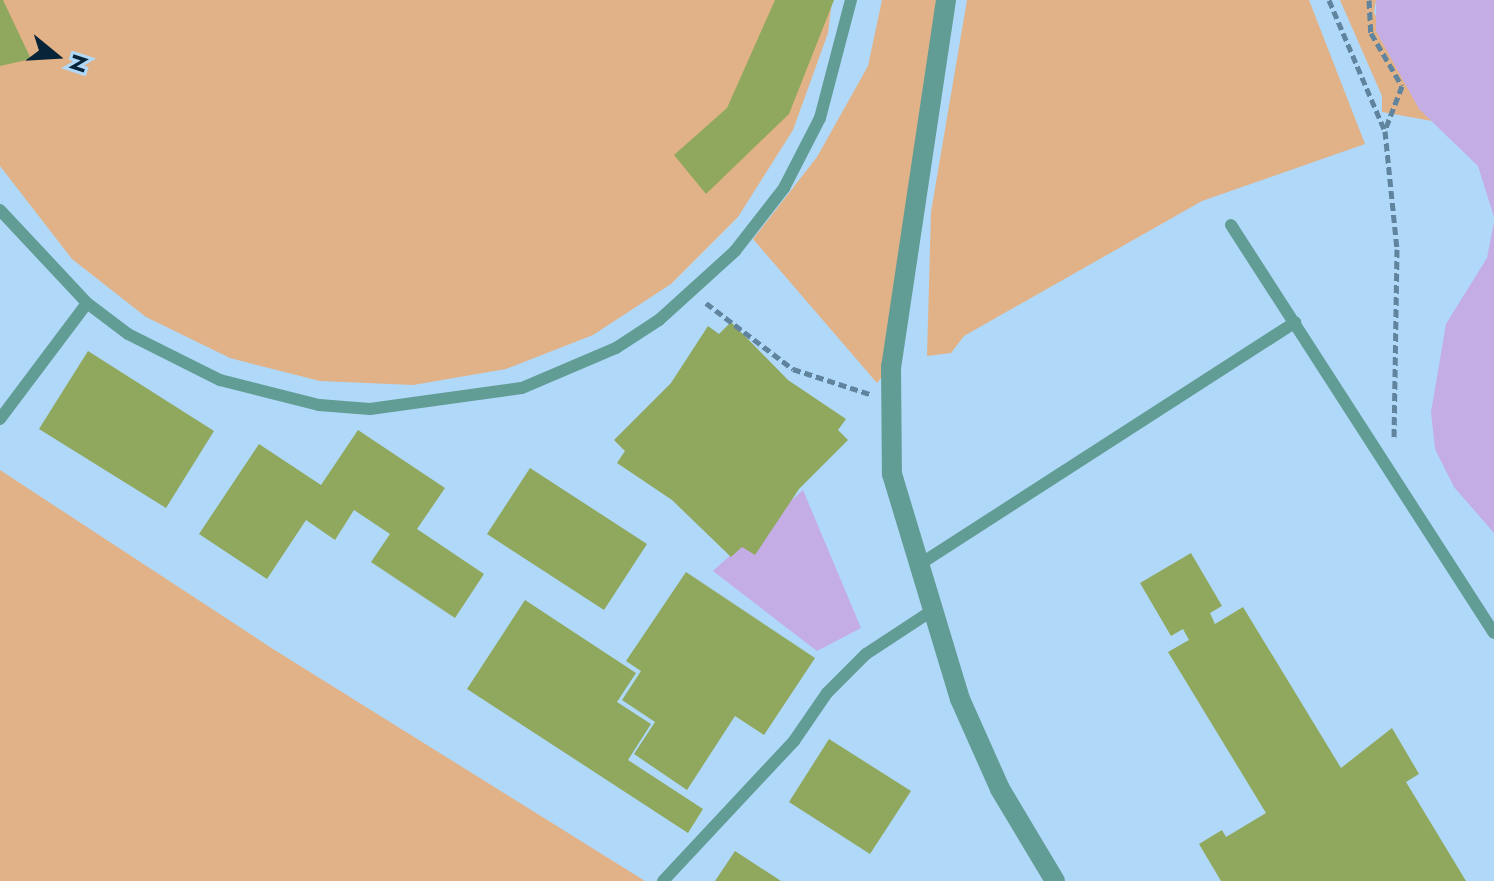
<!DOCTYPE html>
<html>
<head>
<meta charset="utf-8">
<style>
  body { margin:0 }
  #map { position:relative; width:1494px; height:881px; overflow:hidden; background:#b0d8f9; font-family:Jost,sans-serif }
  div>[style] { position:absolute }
  .green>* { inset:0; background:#e1b287 }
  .water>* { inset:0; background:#c4ace4 }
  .building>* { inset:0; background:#8fa85e }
  .path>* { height:5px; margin-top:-2.5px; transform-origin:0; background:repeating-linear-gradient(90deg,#60839e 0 8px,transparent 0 12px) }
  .service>* { height:12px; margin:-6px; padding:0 6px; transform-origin:6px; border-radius:6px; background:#619d95 }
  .minor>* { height:20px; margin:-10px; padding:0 10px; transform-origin:10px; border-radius:10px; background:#619d95 }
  span { translate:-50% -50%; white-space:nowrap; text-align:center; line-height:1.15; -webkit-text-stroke:6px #b0d8f9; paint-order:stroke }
  .north { position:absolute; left:16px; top:16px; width:80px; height:80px; -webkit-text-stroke:6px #b0d8f9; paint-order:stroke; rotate:108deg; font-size:22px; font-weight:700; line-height:32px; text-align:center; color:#082439 }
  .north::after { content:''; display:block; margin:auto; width:28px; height:36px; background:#082439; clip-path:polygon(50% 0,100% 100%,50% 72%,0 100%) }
</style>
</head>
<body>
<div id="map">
  <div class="green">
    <i style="clip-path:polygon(0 0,832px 0,828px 33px,793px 130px,738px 217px,671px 284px,593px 335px,506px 369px,413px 385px,320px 381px,230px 358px,146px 317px,72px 259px,0 166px)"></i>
    <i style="clip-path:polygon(882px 0,941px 0,891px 366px,877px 383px,753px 239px,817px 157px,868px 66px)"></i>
    <i style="clip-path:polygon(967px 0,1309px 0,1365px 144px,1202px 201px,964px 336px,951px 353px,927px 356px,931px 212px)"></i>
    <i style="clip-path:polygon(1340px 0,1376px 0,1374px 12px,1396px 67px,1432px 121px,1382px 112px,1382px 96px)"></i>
    <i style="clip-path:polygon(0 470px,273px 649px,645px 881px,0 881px)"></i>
  </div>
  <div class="water">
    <i style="clip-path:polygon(1376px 0,1494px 0,1494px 217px,1478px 166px,1419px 109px,1376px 31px)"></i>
    <i style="clip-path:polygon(1494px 222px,1494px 533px,1454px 487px,1435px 449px,1431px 412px,1446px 324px,1487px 258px)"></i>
    <i style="clip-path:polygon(803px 490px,861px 628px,817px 651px,713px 571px)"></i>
  </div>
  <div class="building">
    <i style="clip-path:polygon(0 0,3px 0,31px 59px,0 66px)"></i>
    <i style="clip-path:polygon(775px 0,834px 0,789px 114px,706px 194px,674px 155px,727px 108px)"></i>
    <i style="clip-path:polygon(731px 322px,788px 380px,846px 419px,838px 430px,848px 440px,799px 489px,755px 555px,742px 547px,731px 557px,672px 500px,617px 463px,625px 451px,614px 440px,671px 383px,708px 326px,719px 334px)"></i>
    <i style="clip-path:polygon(88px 351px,214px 431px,166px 508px,39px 429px)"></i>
    <i style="clip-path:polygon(358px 430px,445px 488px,417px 529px,484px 574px,455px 618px,371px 562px,390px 534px,354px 510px,335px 540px,306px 520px,267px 579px,199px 534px,259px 444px,321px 485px)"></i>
    <i style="clip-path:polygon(530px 468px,647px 544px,604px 610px,487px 534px)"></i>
    <i style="clip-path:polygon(1191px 553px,1222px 606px,1210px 613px,1215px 624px,1243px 607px,1341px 768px,1392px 728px,1419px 774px,1406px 782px,1466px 881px,1221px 881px,1199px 844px,1222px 830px,1226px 837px,1266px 813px,1168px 652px,1189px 640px,1183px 629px,1171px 636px,1140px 583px)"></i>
    <i style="clip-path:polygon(686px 572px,815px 658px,764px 735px,735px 716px,687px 790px,634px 754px,655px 722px,622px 700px,641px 671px,626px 661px)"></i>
    <i style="clip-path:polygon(525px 600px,636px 673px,617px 702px,651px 724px,628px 760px,703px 809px,688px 833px,467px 689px)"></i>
    <i style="clip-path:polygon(829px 739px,911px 791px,870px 854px,789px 802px)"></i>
    <i style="clip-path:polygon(735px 851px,781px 881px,715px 881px)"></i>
  </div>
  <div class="path">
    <i style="left:1329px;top:0;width:142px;rotate:66.9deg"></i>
    <i style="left:1385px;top:131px;width:119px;rotate:84.2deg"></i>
    <i style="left:1397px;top:249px;width:189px;rotate:90.9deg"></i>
    <i style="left:1369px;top:0;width:33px;rotate:87deg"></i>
    <i style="left:1371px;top:33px;width:61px;rotate:59.7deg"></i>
    <i style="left:1402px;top:86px;width:47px;rotate:111.1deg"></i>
    <i style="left:706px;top:303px;width:109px;rotate:37.2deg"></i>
    <i style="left:793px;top:369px;width:81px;rotate:18deg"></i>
  </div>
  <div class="service">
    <i style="left:0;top:210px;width:127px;rotate:46.9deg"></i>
    <i style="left:87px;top:303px;width:51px;rotate:37.1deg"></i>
    <i style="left:128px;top:334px;width:103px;rotate:26.6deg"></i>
    <i style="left:220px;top:380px;width:102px;rotate:14.2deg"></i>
    <i style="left:319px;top:405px;width:51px;rotate:4.5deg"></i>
    <i style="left:370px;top:409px;width:153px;rotate:-7.9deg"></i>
    <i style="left:522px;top:388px;width:102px;rotate:-23.1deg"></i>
    <i style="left:616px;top:348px;width:51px;rotate:-33.1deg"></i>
    <i style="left:659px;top:320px;width:103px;rotate:-42.2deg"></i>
    <i style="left:735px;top:251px;width:80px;rotate:-52.1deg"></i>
    <i style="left:784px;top:188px;width:79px;rotate:-62.8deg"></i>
    <i style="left:820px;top:118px;width:122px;rotate:-75.3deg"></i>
    <i style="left:1231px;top:225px;width:485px;rotate:57.2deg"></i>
    <i style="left:0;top:419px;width:145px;rotate:-53.1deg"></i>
    <i style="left:917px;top:566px;width:450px;rotate:-32.8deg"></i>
    <i style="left:663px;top:881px;width:192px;rotate:-46.9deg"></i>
    <i style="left:794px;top:741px;width:58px;rotate:-55.5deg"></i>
    <i style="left:827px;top:693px;width:55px;rotate:-45deg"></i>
    <i style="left:866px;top:654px;width:77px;rotate:-33.3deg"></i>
  </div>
  <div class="minor">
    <i style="left:946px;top:0;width:370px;rotate:98.5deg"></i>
    <i style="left:891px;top:366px;width:108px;rotate:89.5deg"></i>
    <i style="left:892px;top:474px;width:235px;rotate:73.2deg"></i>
    <i style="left:960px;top:699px;width:98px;rotate:66deg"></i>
    <i style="left:1000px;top:789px;width:107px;rotate:59.1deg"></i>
  </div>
  <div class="north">N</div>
</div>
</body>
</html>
